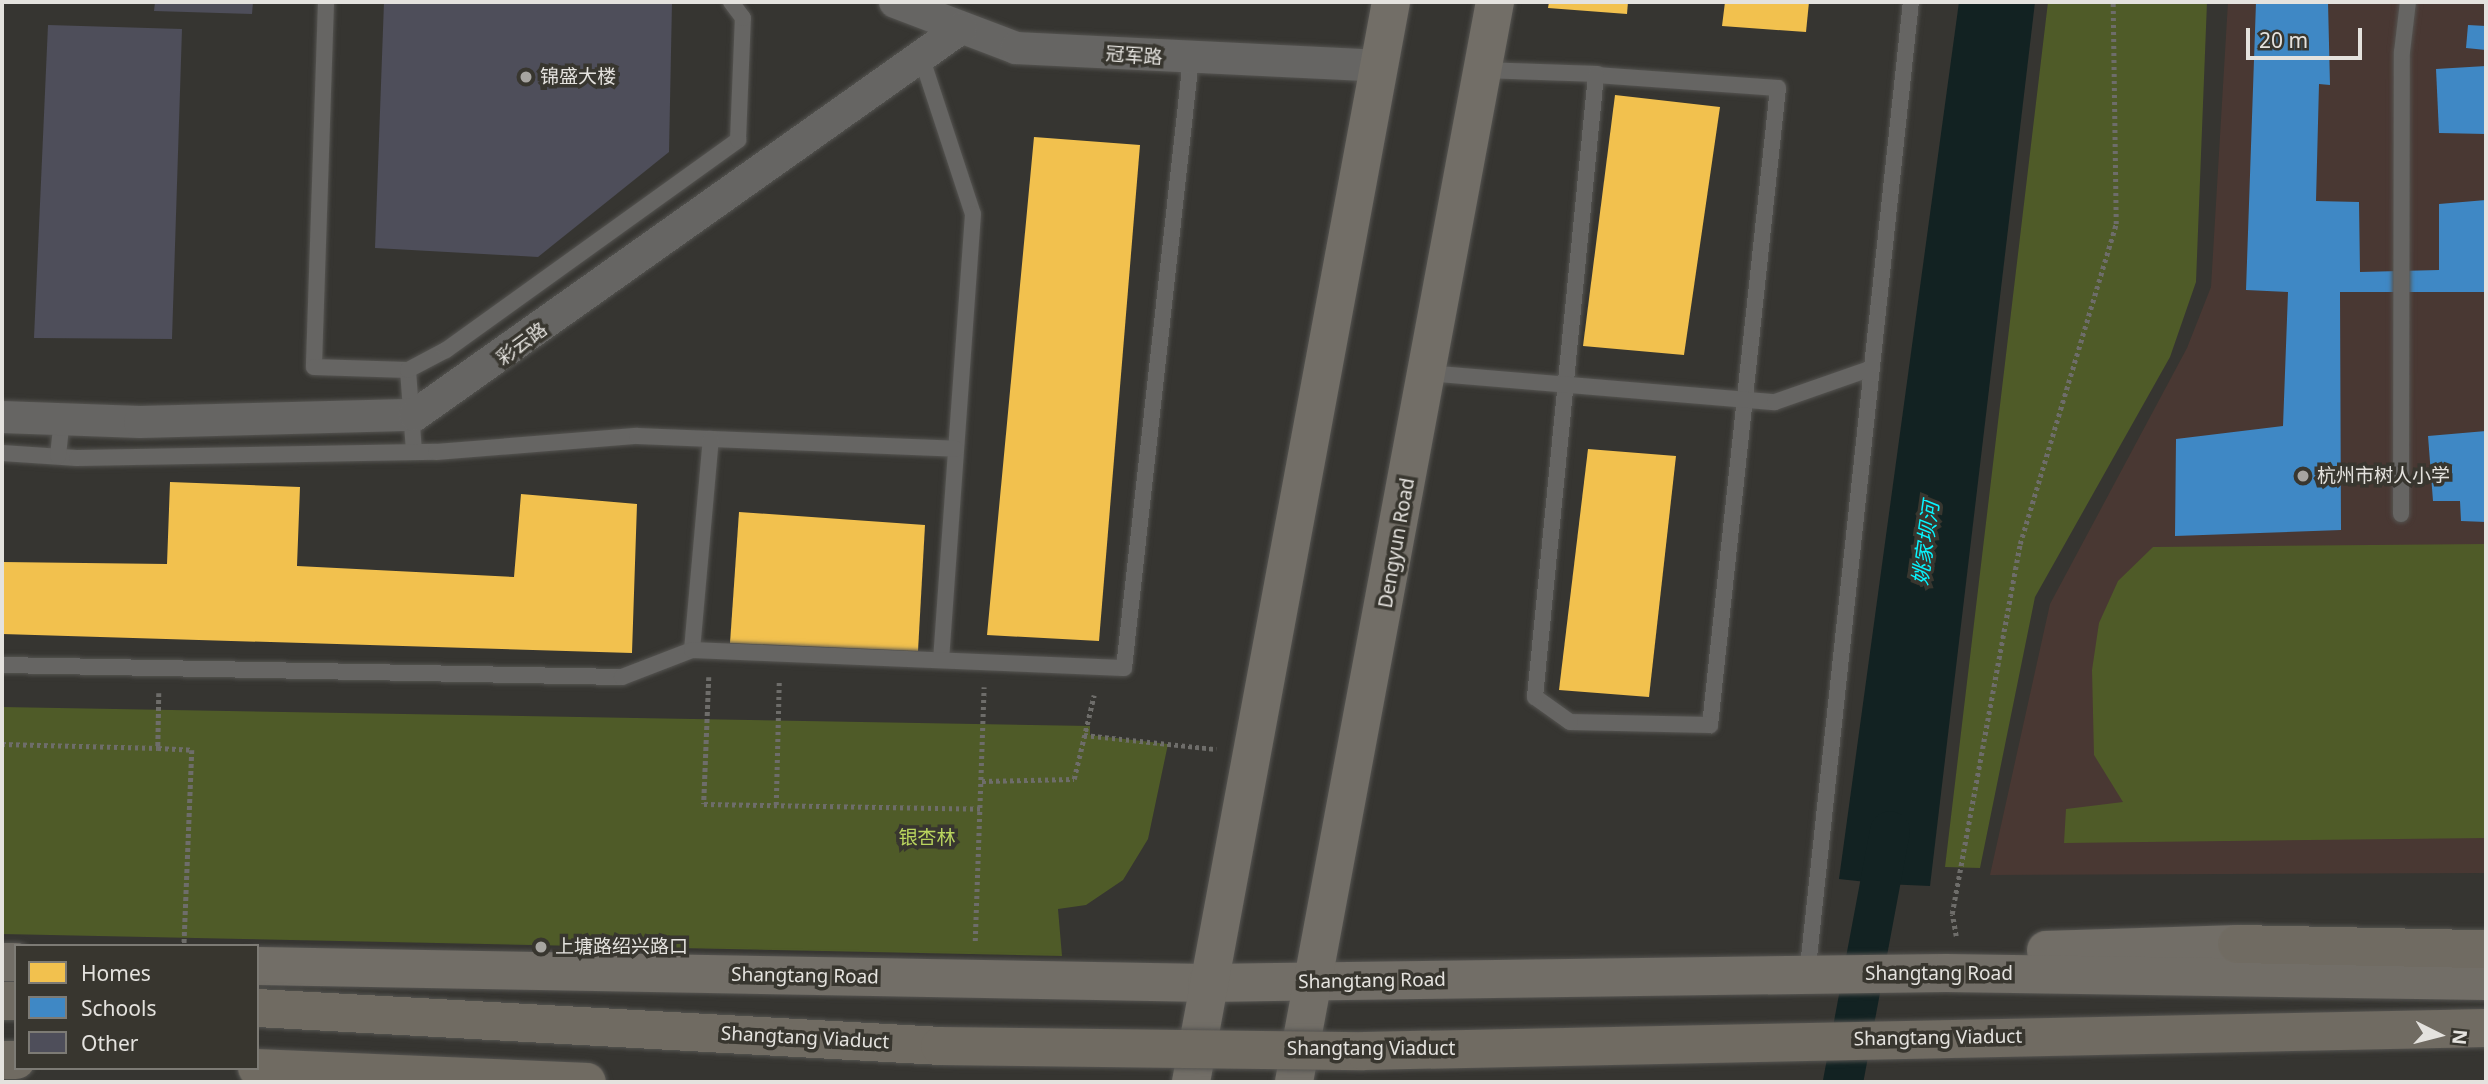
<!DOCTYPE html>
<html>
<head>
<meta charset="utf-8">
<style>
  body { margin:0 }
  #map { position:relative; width:2488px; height:1084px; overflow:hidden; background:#363531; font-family:"Noto Sans","Noto Sans SC",sans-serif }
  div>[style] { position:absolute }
  .education>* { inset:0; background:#493833 }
  .green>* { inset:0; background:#4f5b28 }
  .water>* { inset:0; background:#122222 }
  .homes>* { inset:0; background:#f2c14e }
  .schools>* { inset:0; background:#3f88c5 }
  .canal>* { height:40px; margin:-20px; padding:0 20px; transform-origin:20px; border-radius:20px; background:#122222 }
  .building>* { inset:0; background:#4e4e5a }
  .path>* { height:4.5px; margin-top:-2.25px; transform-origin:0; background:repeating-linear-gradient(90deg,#6e6d6a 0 3.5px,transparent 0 7px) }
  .roads { filter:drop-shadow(0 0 2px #555451) drop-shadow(0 0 2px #555451) }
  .lane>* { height:16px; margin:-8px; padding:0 8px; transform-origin:8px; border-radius:8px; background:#666563 }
  .street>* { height:32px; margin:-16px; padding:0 16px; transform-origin:16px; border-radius:16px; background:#666563 }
  .primary>* { height:38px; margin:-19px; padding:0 19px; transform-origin:19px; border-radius:19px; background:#726e67 }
  .highway>* { height:38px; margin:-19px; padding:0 19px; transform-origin:19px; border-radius:19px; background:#706b62 }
  .bridges { filter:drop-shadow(0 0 2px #555451) drop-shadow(0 0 2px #555451) }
  .highway-bridge>* { height:38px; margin:-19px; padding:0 19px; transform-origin:19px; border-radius:19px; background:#706b62 }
  .dots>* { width:19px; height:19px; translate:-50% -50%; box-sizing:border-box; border:4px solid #38362f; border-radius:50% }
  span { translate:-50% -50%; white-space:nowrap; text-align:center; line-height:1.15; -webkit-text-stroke:7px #38362f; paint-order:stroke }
  .street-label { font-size:19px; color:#e4e2de }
  .poi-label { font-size:19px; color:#e4e2de }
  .left { translate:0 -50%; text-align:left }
  .park-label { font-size:19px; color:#bad55e }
  .water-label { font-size:21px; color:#08f4fe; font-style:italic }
  .frame { position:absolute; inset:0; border:4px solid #e4e2de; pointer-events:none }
  .legend { position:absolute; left:14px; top:944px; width:245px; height:126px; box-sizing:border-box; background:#38362f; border:2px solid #7d7b75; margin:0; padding:9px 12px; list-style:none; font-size:21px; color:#e4e2de }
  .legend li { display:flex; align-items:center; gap:14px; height:35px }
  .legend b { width:35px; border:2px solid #7d7b75 }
  .north { position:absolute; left:2404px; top:1000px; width:70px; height:70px; -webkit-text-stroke:5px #38362f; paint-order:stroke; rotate:96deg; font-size:19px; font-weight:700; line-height:28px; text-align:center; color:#e4e2de }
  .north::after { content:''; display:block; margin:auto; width:24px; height:32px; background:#e4e2de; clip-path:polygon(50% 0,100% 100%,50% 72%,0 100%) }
  .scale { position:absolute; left:2246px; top:28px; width:116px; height:32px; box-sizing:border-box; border:4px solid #e4e2de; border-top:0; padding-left:9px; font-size:21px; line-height:24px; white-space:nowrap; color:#e4e2de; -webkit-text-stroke:5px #38362f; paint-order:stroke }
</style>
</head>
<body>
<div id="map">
  <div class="education">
    <i style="clip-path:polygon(2228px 2px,2486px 2px,2486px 873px,1990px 875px,2050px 604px,2187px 348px,2211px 287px)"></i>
  </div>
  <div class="green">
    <i style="clip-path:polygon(2048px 2px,2207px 2px,2196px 282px,2170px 357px,2035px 597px,1980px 868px,1945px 867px)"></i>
    <i style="clip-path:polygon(2486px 544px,2486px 838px,2064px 843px,2066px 809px,2123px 802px,2094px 755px,2092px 670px,2099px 623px,2118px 581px,2153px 547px)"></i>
    <i style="clip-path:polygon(2px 707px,1090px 726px,1090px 735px,1168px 744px,1148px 839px,1123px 880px,1086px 905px,1058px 909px,1062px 956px,2px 934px)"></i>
  </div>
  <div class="water">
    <i style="clip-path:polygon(1959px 2px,2035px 2px,1930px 886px,1885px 884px,1839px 879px)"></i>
  </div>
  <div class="homes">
    <i style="clip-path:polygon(1549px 2px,1628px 2px,1627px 14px,1548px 8px)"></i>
    <i style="clip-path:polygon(1725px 2px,1809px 2px,1806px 32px,1722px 26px)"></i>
    <i style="clip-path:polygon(1615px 95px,1720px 107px,1684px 355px,1583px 346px)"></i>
    <i style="clip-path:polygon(1034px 137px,1140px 145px,1099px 641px,987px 635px)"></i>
    <i style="clip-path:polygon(1588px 449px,1676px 456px,1649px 697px,1559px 690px)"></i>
    <i style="clip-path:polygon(170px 482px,300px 487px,297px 566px,514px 577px,521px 494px,637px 504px,632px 653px,2px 634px,2px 562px,167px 564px)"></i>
    <i style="clip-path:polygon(739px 512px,925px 525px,918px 651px,730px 643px)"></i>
  </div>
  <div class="schools">
    <i style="clip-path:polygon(2256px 2px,2328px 2px,2330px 85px,2319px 84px,2316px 201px,2359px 202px,2360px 272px,2439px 270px,2439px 204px,2486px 200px,2486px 292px,2340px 292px,2341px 530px,2175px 536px,2176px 439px,2283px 426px,2288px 292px,2246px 290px)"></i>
    <i style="clip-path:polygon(2468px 25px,2486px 26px,2486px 50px,2466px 48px)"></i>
    <i style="clip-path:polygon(2486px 66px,2486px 134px,2439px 133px,2436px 69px)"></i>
    <i style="clip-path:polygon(2486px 431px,2486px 522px,2461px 521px,2460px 501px,2433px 501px,2428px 436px)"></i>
  </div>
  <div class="canal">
    <i style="left:1843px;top:1082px;width:255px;rotate:-79.4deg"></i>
  </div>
  <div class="building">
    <i style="clip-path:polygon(155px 2px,253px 2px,252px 14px,154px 11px)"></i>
    <i style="clip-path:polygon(384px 2px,672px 2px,669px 152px,538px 257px,375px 248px)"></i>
    <i style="clip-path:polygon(48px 25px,182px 29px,172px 339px,34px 338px)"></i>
  </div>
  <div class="path">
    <i style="left:709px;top:677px;width:127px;rotate:92.3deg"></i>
    <i style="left:704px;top:804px;width:278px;rotate:1deg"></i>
    <i style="left:159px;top:693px;width:55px;rotate:91deg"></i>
    <i style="left:158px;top:748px;width:34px;rotate:3deg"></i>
    <i style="left:192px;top:750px;width:196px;rotate:92.3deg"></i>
    <i style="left:1084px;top:735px;width:133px;rotate:6.1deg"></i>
    <i style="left:2px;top:744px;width:156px;rotate:1.5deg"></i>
    <i style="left:982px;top:781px;width:92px;rotate:-1.2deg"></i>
    <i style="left:1074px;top:779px;width:86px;rotate:-76.6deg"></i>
    <i style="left:776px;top:805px;width:125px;rotate:-88.6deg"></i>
    <i style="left:1956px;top:936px;width:22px;rotate:-100deg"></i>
    <i style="left:1952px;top:914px;width:376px;rotate:-79.6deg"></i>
    <i style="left:2020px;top:544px;width:334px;rotate:-73.3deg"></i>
    <i style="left:2116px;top:224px;width:222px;rotate:-90.8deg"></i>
    <i style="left:975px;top:941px;width:254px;rotate:-88deg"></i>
  </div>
  <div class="roads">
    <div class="lane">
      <i style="left:326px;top:2px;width:365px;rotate:91.9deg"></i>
      <i style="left:314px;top:367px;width:94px;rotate:1.8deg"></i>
      <i style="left:408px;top:370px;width:82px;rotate:85.8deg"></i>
      <i style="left:921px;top:56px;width:166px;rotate:71.8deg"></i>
      <i style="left:973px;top:214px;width:447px;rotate:94.1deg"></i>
      <i style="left:1482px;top:70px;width:116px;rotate:2deg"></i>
      <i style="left:1596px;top:75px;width:182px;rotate:4.1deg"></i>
      <i style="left:1778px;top:88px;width:641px;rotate:96.09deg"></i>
      <i style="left:1710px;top:725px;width:140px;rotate:-178.8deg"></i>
      <i style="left:1570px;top:722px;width:43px;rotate:-144.5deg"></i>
      <i style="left:1535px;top:697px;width:625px;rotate:-84.4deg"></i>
      <i style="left:408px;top:370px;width:43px;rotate:-27.8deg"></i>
      <i style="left:446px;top:350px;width:360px;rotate:-35.7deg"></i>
      <i style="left:738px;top:140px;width:122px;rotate:-87.7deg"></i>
      <i style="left:743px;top:18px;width:20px;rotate:-127deg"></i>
      <i style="left:1427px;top:373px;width:349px;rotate:4.8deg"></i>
      <i style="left:1775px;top:402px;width:103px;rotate:-19.3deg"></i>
      <i style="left:2px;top:453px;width:75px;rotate:3.8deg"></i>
      <i style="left:77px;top:458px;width:359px;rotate:-1deg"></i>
      <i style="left:436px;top:452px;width:202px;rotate:-4.6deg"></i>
      <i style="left:637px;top:436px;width:319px;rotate:2.3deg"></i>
      <i style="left:58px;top:456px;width:36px;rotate:-84deg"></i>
      <i style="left:2401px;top:514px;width:462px;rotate:-89.9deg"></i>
      <i style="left:2402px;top:52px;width:50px;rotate:-83.2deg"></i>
      <i style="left:692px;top:650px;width:212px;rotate:-84.9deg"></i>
      <i style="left:2px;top:665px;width:620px;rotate:1.11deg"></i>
      <i style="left:622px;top:677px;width:75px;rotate:-21.1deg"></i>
      <i style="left:692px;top:650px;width:432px;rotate:2.4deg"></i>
      <i style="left:1124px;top:668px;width:613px;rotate:-83.72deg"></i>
      <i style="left:1807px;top:976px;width:980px;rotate:-83.91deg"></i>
    </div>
    <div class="street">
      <i style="left:895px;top:2px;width:129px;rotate:20.8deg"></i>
      <i style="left:1016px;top:48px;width:365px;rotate:2.8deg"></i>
      <i style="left:2px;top:417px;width:138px;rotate:2.1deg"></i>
      <i style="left:140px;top:422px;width:275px;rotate:-1.5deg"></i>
      <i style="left:415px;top:415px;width:669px;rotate:-35.33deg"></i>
    </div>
    <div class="primary">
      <i style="left:2046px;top:950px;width:191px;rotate:-1.8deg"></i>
      <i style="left:2px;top:962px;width:14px"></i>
      <i style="left:257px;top:966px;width:950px;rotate:1.03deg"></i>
      <i style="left:1207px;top:983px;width:739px;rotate:-0.78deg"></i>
      <i style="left:1946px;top:973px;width:540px;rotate:0.85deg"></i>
      <i style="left:1191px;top:1082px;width:1098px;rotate:-79.51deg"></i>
      <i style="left:1294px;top:1082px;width:1099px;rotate:-79.46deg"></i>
    </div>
    <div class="highway">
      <i style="left:2237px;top:944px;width:249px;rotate:1.2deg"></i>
      <i style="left:2px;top:1001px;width:14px"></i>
      <i style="left:2px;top:1060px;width:14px"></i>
      <i style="left:257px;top:1068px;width:330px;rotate:2.4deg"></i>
    </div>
  </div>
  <div class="bridges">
    <div class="highway-bridge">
      <i style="left:257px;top:1008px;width:684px;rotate:3.18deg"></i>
      <i style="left:940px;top:1046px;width:424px;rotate:0.7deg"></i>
      <i style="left:1364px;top:1051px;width:1122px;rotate:-1.17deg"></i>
    </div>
  </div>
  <div class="dots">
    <i style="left:526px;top:77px;background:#a7a5a1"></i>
    <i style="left:2303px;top:476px;background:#a7a5a1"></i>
    <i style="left:541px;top:947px;background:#a7a5a1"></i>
  </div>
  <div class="street-label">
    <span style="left:1134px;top:56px;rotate:4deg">冠军路</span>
    <span style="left:522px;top:344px;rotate:-36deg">彩云路</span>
    <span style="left:1397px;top:543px;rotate:-80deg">Dengyun Road</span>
    <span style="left:1939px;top:974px">Shangtang Road</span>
    <span style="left:805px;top:976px;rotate:1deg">Shangtang Road</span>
    <span style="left:1372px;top:981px;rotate:-1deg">Shangtang Road</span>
    <span style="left:805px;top:1038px;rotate:3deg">Shangtang Viaduct</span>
    <span style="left:1938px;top:1038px;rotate:-1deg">Shangtang Viaduct</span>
    <span style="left:1371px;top:1049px">Shangtang Viaduct</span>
  </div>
  <div class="poi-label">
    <span class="left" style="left:540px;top:77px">锦盛大楼</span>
    <span class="left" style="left:2317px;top:476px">杭州市树人小学</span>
    <span class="left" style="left:555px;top:947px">上塘路绍兴路口</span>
  </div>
  <div class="park-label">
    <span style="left:927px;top:838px">银杏林</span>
  </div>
  <div class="water-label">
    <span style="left:1925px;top:543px;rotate:-82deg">姚家坝河</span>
  </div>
  <div class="frame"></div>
  <ul class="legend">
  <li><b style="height:19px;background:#f2c14e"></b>Homes</li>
  <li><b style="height:19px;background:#3f88c5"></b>Schools</li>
  <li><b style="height:19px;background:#4e4e5a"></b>Other</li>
  </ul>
  <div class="north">N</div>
  <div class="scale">20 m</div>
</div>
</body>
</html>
